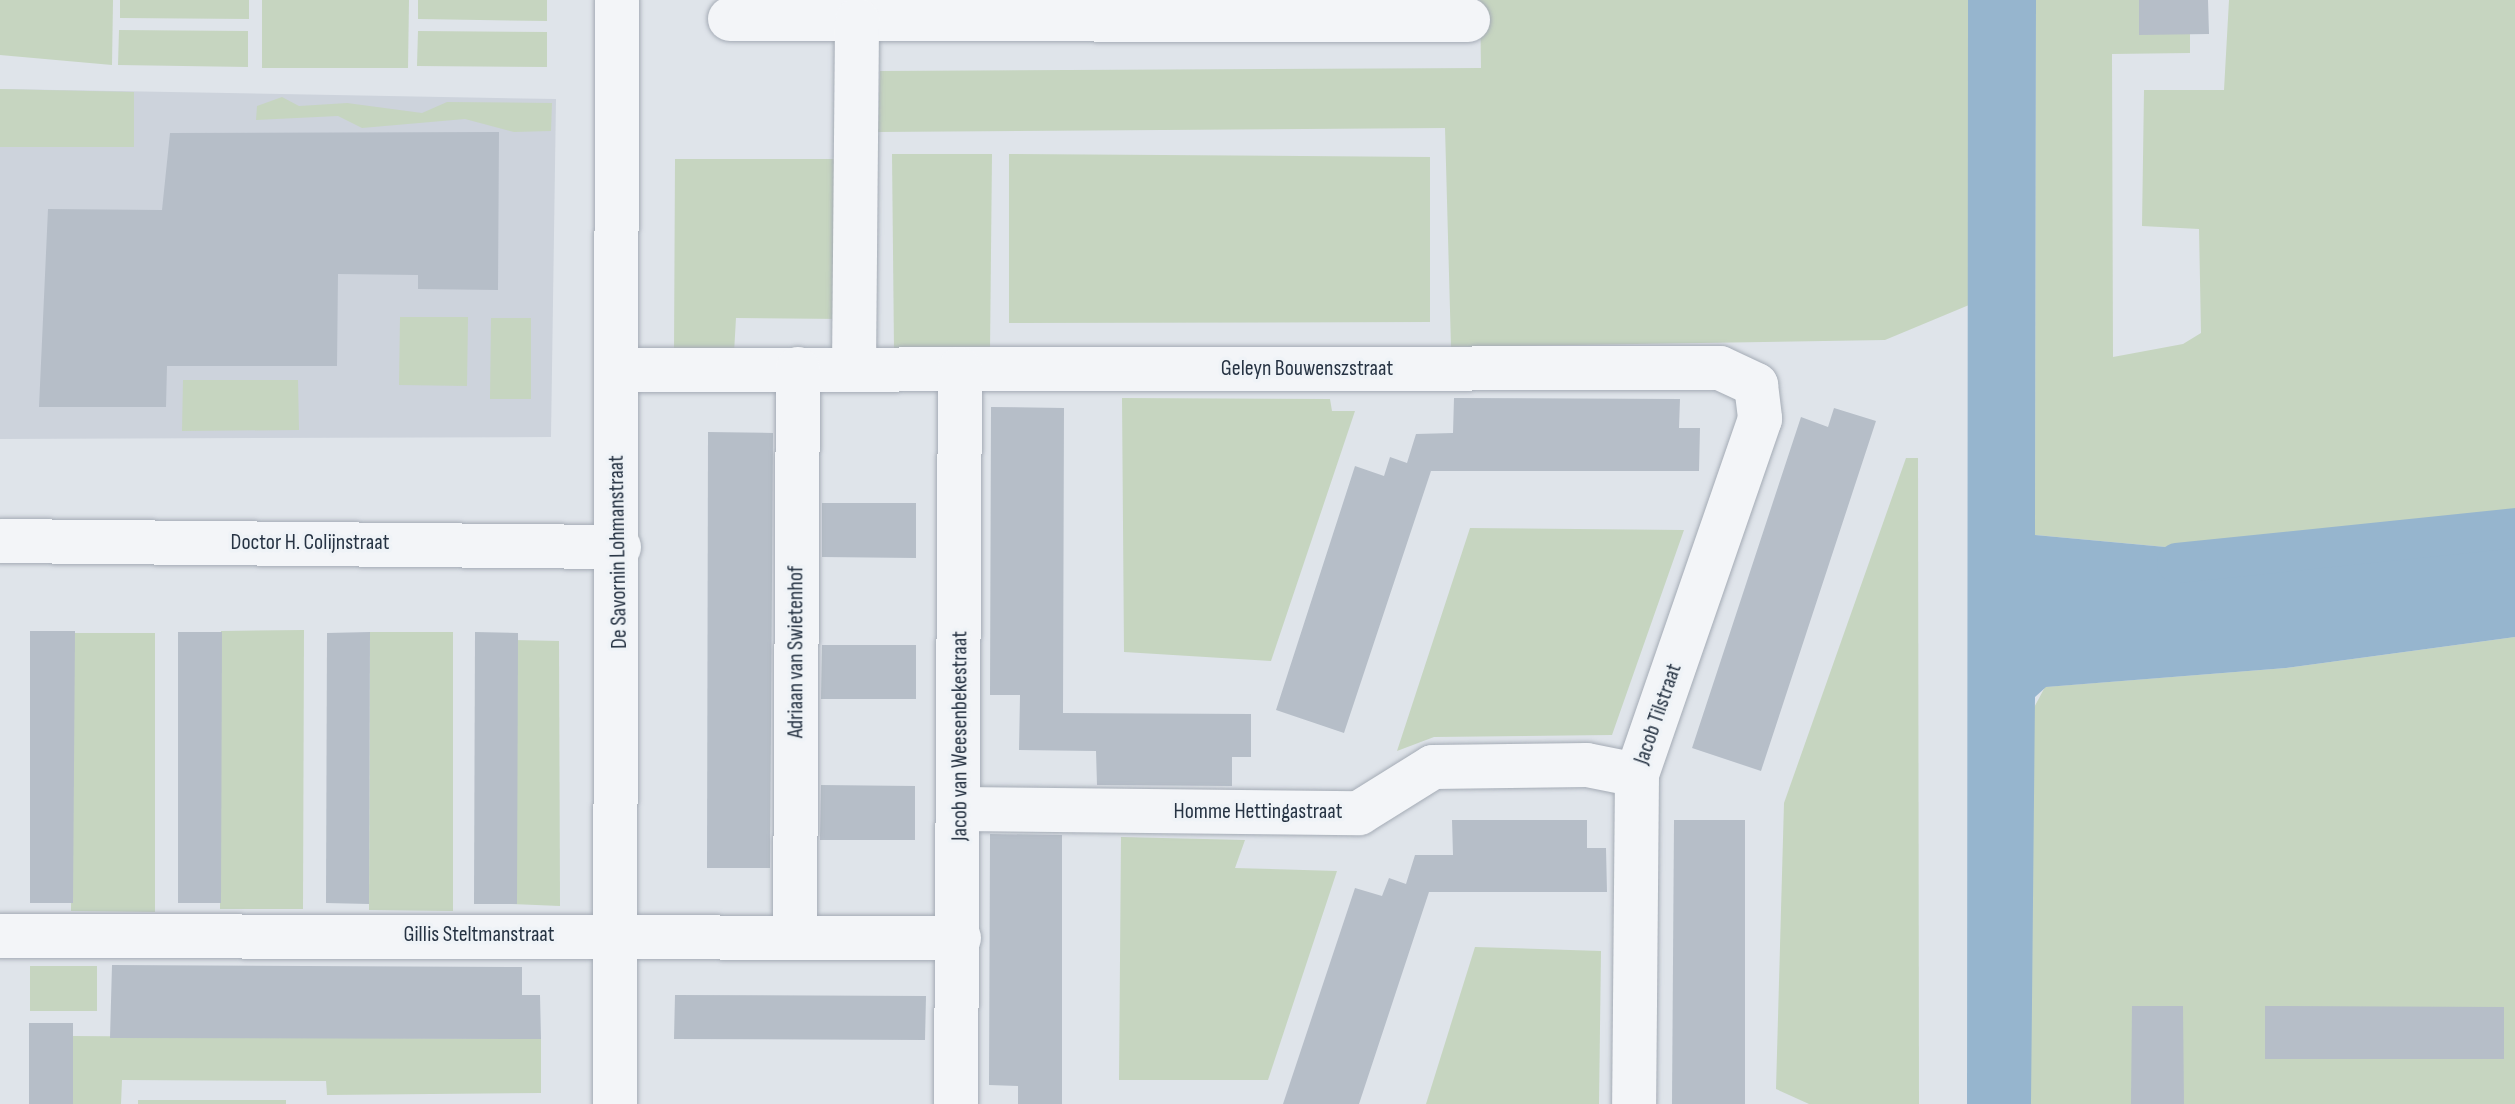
<!DOCTYPE html>
<html>
<head>
<meta charset="utf-8">
<style>
  body { margin:0 }
  #map { position:relative; width:2515px; height:1104px; overflow:hidden; background:#dfe4ea; font-family:"Sofia Sans Condensed",sans-serif }
  div>[style] { position:absolute }
  .built>* { inset:0; background:#cdd3dc }
  .green>* { inset:0; background:#c6d5c0 }
  .water>* { inset:0; background:#96b5ce }
  .canal>* { height:40px; margin:-20px; padding:0 20px; transform-origin:20px; border-radius:20px; background:#96b5ce }
  .building>* { inset:0; background:#b6bec8 }
  .roads { filter:drop-shadow(0 0 2px #a4abb5) drop-shadow(0 0 2px #a4abb5) }
  .minor>* { height:44px; margin:-22px; padding:0 22px; transform-origin:22px; border-radius:22px; background:#f3f5f8 }
  span { translate:-50% -50%; white-space:nowrap; text-align:center; line-height:1.15; -webkit-text-stroke:7px #eff3f7; paint-order:stroke }
  .street-label { font-size:22px; color:#263343 }
</style>
</head>
<body>
<div id="map">
  <div class="built">
    <i style="clip-path:polygon(0 89px,556px 99px,551px 437px,0 439px)"></i>
  </div>
  <div class="green">
    <i style="clip-path:polygon(0 0,113px 0,112px 65px,0 55px)"></i>
    <i style="clip-path:polygon(120px 0,249px 0,249px 19px,120px 18px)"></i>
    <i style="clip-path:polygon(262px 0,409px 0,408px 68px,262px 68px)"></i>
    <i style="clip-path:polygon(418px 0,547px 0,547px 21px,418px 19px)"></i>
    <i style="clip-path:polygon(1480px 0,1979px 0,1969px 305px,1885px 340px,1451px 347px,1445px 128px,878px 132px,880px 71px,1481px 68px)"></i>
    <i style="clip-path:polygon(2036px 0,2190px 0,2190px 53px,2112px 54px,2113px 357px,2183px 344px,2201px 333px,2199px 229px,2142px 226px,2144px 90px,2224px 90px,2229px 0,2515px 0,2515px 544px,2308px 560px,2035px 535px)"></i>
    <i style="clip-path:polygon(119px 30px,248px 31px,248px 67px,118px 65px)"></i>
    <i style="clip-path:polygon(418px 31px,547px 32px,547px 67px,417px 66px)"></i>
    <i style="clip-path:polygon(0 89px,134px 92px,134px 147px,0 147px)"></i>
    <i style="clip-path:polygon(282px 97px,299px 106px,347px 103px,422px 113px,447px 102px,552px 103px,551px 131px,514px 132px,465px 119px,362px 128px,338px 116px,256px 120px,257px 106px)"></i>
    <i style="clip-path:polygon(892px 154px,992px 154px,990px 351px,894px 349px)"></i>
    <i style="clip-path:polygon(1009px 154px,1430px 157px,1430px 322px,1009px 323px)"></i>
    <i style="clip-path:polygon(675px 159px,842px 159px,842px 319px,736px 318px,734px 353px,674px 352px)"></i>
    <i style="clip-path:polygon(400px 317px,468px 317px,467px 386px,399px 385px)"></i>
    <i style="clip-path:polygon(491px 318px,531px 318px,531px 399px,490px 399px)"></i>
    <i style="clip-path:polygon(183px 380px,298px 380px,299px 430px,182px 431px)"></i>
    <i style="clip-path:polygon(1122px 398px,1330px 399px,1332px 411px,1355px 411px,1271px 661px,1124px 652px)"></i>
    <i style="clip-path:polygon(1906px 458px,1918px 458px,1919px 1104px,1809px 1104px,1776px 1089px,1784px 803px)"></i>
    <i style="clip-path:polygon(1470px 528px,1684px 530px,1612px 735px,1434px 737px,1397px 751px)"></i>
    <i style="clip-path:polygon(304px 630px,303px 909px,220px 909px,221px 631px)"></i>
    <i style="clip-path:polygon(370px 632px,453px 632px,453px 911px,369px 910px)"></i>
    <i style="clip-path:polygon(73px 633px,155px 633px,155px 912px,71px 911px)"></i>
    <i style="clip-path:polygon(2515px 637px,2515px 1104px,2031px 1104px,2031px 713px,2045px 687px,2286px 668px)"></i>
    <i style="clip-path:polygon(514px 640px,559px 641px,560px 906px,512px 904px)"></i>
    <i style="clip-path:polygon(1121px 837px,1245px 840px,1235px 868px,1337px 871px,1268px 1080px,1119px 1080px)"></i>
    <i style="clip-path:polygon(1475px 947px,1601px 951px,1599px 1104px,1426px 1104px)"></i>
    <i style="clip-path:polygon(30px 966px,97px 966px,97px 1011px,30px 1011px)"></i>
    <i style="clip-path:polygon(73px 1036px,541px 1039px,541px 1093px,327px 1095px,326px 1081px,122px 1080px,121px 1104px,72px 1104px)"></i>
    <i style="clip-path:polygon(138px 1100px,286px 1100px,286px 1104px,138px 1104px)"></i>
  </div>
  <div class="water">
    <i style="clip-path:polygon(1968px 0,2036px 0,2035px 535px,2308px 560px,2515px 544px,2515px 637px,2286px 668px,2046px 687px,2035px 697px,2031px 1104px,1967px 1104px)"></i>
  </div>
  <div class="canal">
    <i style="left:2177px;top:563px;width:340px;rotate:-5.9deg"></i>
  </div>
  <div class="building">
    <i style="clip-path:polygon(2139px 0,2208px 0,2209px 34px,2139px 35px)"></i>
    <i style="clip-path:polygon(499px 132px,498px 290px,418px 289px,418px 275px,338px 274px,337px 366px,167px 366px,166px 407px,39px 407px,48px 209px,162px 210px,170px 133px)"></i>
    <i style="clip-path:polygon(1454px 398px,1680px 399px,1679px 428px,1700px 428px,1699px 471px,1431px 471px,1344px 733px,1276px 710px,1355px 466px,1384px 476px,1390px 457px,1407px 463px,1416px 434px,1453px 433px)"></i>
    <i style="clip-path:polygon(991px 407px,1064px 408px,1063px 713px,1251px 714px,1251px 757px,1232px 757px,1232px 786px,1097px 785px,1096px 751px,1019px 750px,1020px 695px,990px 695px)"></i>
    <i style="clip-path:polygon(1834px 408px,1876px 421px,1761px 771px,1692px 748px,1801px 417px,1828px 427px)"></i>
    <i style="clip-path:polygon(708px 432px,773px 433px,770px 868px,707px 868px)"></i>
    <i style="clip-path:polygon(822px 503px,916px 503px,916px 558px,822px 557px)"></i>
    <i style="clip-path:polygon(30px 631px,75px 631px,73px 903px,30px 903px)"></i>
    <i style="clip-path:polygon(178px 632px,222px 632px,221px 903px,178px 903px)"></i>
    <i style="clip-path:polygon(370px 632px,369px 904px,326px 903px,327px 633px)"></i>
    <i style="clip-path:polygon(475px 632px,518px 633px,517px 904px,474px 904px)"></i>
    <i style="clip-path:polygon(822px 645px,916px 645px,916px 699px,821px 699px)"></i>
    <i style="clip-path:polygon(821px 785px,915px 786px,915px 840px,820px 840px)"></i>
    <i style="clip-path:polygon(1452px 820px,1587px 820px,1587px 848px,1606px 848px,1607px 892px,1429px 892px,1359px 1104px,1283px 1104px,1355px 888px,1382px 896px,1389px 878px,1406px 884px,1415px 855px,1453px 855px)"></i>
    <i style="clip-path:polygon(1674px 820px,1745px 820px,1745px 1104px,1672px 1104px)"></i>
    <i style="clip-path:polygon(990px 834px,1062px 835px,1062px 1104px,1018px 1104px,1018px 1086px,989px 1085px)"></i>
    <i style="clip-path:polygon(112px 965px,522px 967px,522px 995px,540px 995px,541px 1039px,110px 1038px)"></i>
    <i style="clip-path:polygon(675px 995px,926px 996px,925px 1040px,674px 1039px)"></i>
    <i style="clip-path:polygon(2132px 1006px,2183px 1006px,2184px 1104px,2131px 1104px)"></i>
    <i style="clip-path:polygon(2265px 1006px,2504px 1007px,2504px 1059px,2265px 1059px)"></i>
    <i style="clip-path:polygon(29px 1023px,73px 1023px,73px 1104px,29px 1104px)"></i>
  </div>
  <div class="roads">
    <div class="minor">
      <i style="left:730px;top:19px;width:738px;rotate:0.08deg"></i>
      <i style="left:854px;top:369px;width:349px;rotate:-89.5deg"></i>
      <i style="left:616px;top:370px;width:1104px;rotate:-0.1deg"></i>
      <i style="left:1720px;top:368px;width:40px;rotate:25deg"></i>
      <i style="left:1756px;top:385px;width:34px;rotate:83deg"></i>
      <i style="left:1760px;top:419px;width:377px;rotate:109.1deg"></i>
      <i style="left:1637px;top:775px;width:329px;rotate:90.5deg"></i>
      <i style="left:0;top:541px;width:619px;rotate:0.56deg"></i>
      <i style="left:961px;top:809px;width:398px;rotate:0.6deg"></i>
      <i style="left:1359px;top:813px;width:87px;rotate:-31.9deg"></i>
      <i style="left:1433px;top:767px;width:154px;rotate:-0.7deg"></i>
      <i style="left:1587px;top:765px;width:51px;rotate:11.3deg"></i>
      <i style="left:795px;top:935px;width:566px;rotate:-89.7deg"></i>
      <i style="left:0;top:936px;width:959px;rotate:0.12deg"></i>
      <i style="left:615px;top:1104px;width:1104px;rotate:-89.9deg"></i>
      <i style="left:956px;top:1104px;width:735px;rotate:-89.69deg"></i>
    </div>
  </div>
  <div class="street-label">
    <span style="left:1307px;top:369px">Geleyn Bouwenszstraat</span>
    <span style="left:310px;top:543px">Doctor H. Colijnstraat</span>
    <span style="left:618px;top:552px;rotate:-91deg">De Savornin Lohmanstraat</span>
    <span style="left:796px;top:652px;rotate:-90deg">Adriaan van Swietenhof</span>
    <span style="left:1658px;top:714px;rotate:-71deg">Jacob Tilstraat</span>
    <span style="left:960px;top:736px;rotate:-90deg">Jacob van Weesenbekestraat</span>
    <span style="left:1258px;top:812px">Homme Hettingastraat</span>
    <span style="left:479px;top:935px">Gillis Steltmanstraat</span>
  </div>
</div>
</body>
</html>
